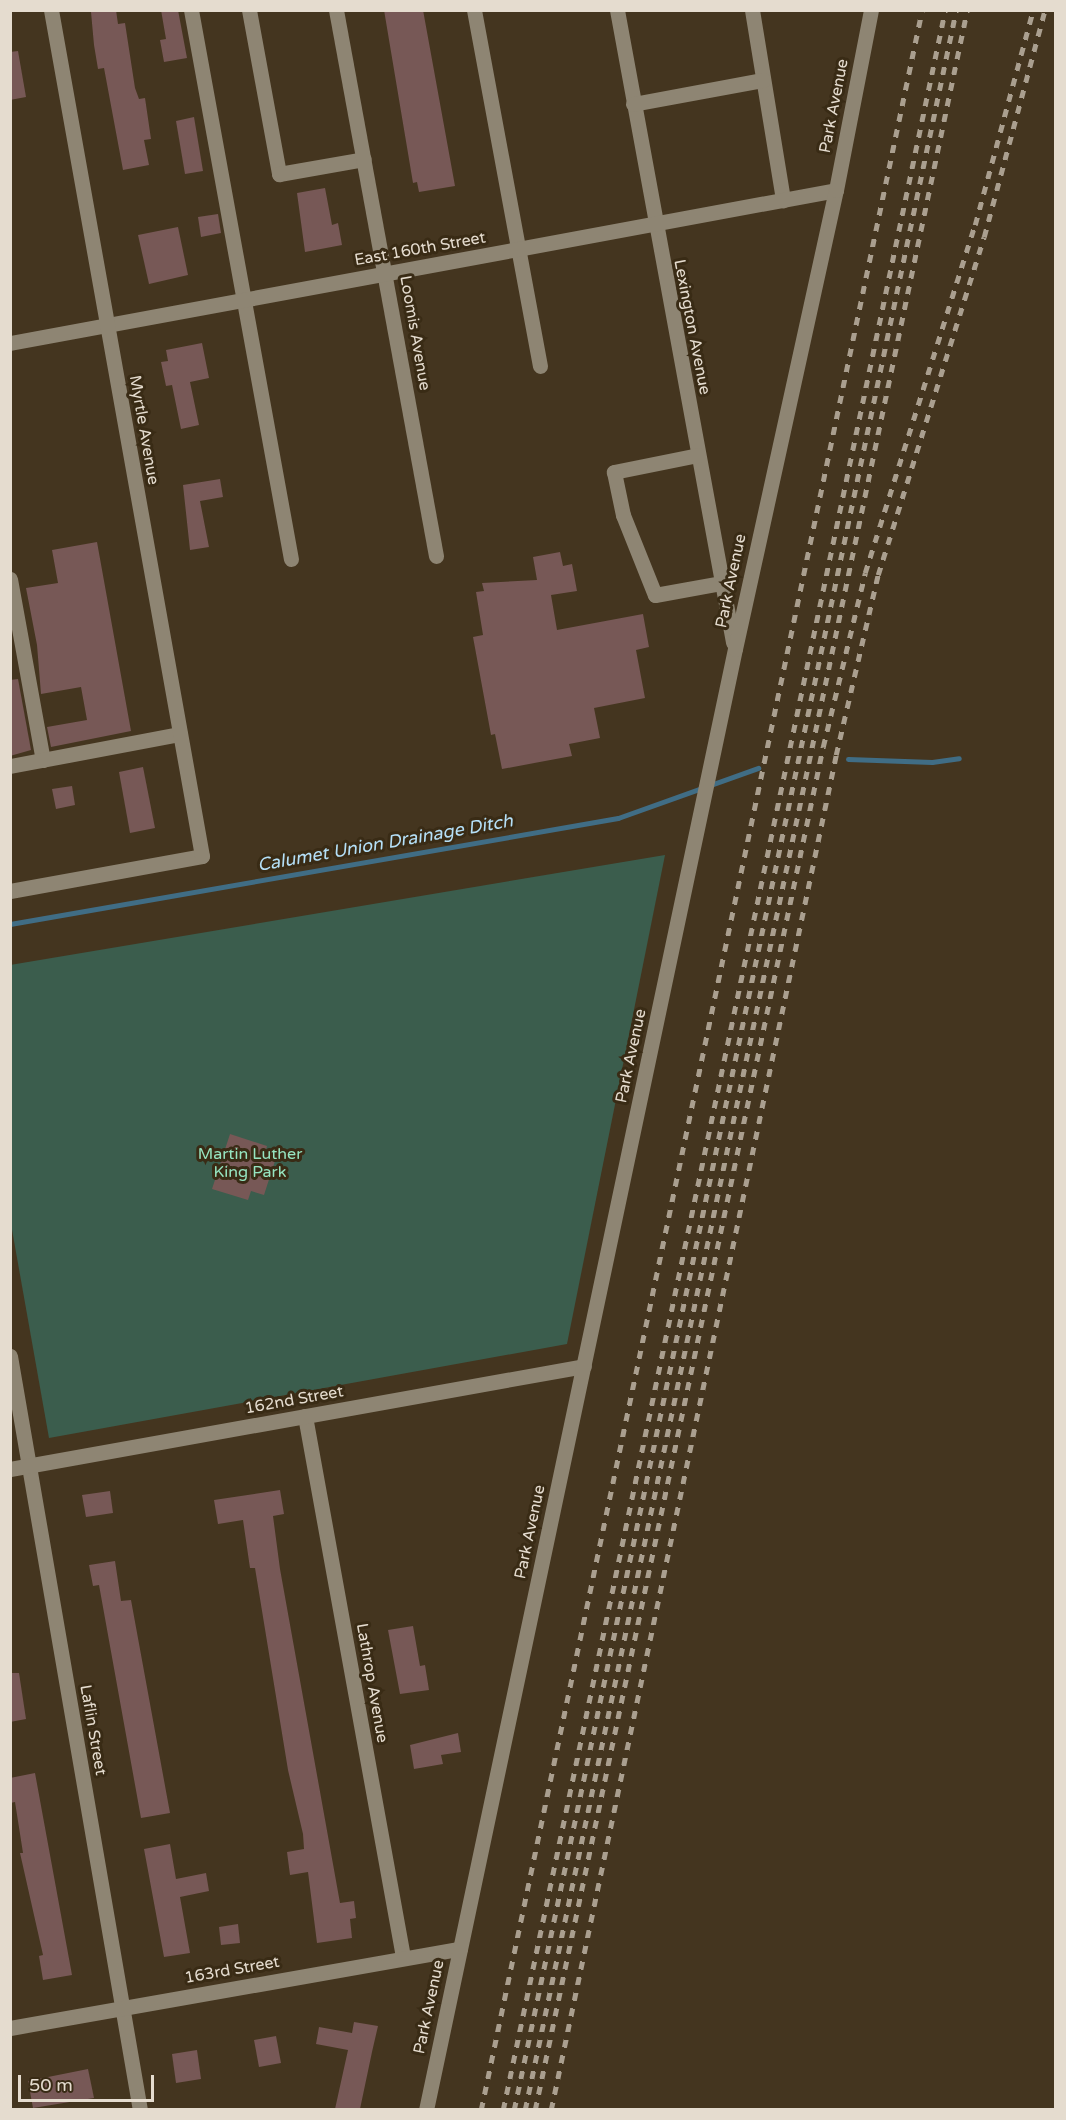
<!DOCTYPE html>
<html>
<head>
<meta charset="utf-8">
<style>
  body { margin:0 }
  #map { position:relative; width:1066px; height:2120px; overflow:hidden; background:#44351f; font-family:"Varela Round",sans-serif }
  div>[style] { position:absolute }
  .green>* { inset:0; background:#3b5d4d }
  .stream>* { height:5px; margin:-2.5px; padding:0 2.5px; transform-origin:2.5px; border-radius:2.5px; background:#406d85 }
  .building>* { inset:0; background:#775856 }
  .minor>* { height:15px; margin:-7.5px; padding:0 7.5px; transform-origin:7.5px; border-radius:7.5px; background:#8e8573 }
  .rail>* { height:4.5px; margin-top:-2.25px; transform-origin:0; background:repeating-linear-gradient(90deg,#aa9f8f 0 8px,transparent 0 16px) }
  span { translate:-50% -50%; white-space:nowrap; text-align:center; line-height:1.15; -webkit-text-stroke:6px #392b15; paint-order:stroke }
  .street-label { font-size:16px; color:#e5dccf }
  .park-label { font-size:16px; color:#96e5c1 }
  .water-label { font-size:18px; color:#b5e0f8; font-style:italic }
  .frame { position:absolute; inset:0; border:12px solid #e5dccf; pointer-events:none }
  .scale { position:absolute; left:18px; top:2075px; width:136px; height:27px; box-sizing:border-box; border:3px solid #e5dccf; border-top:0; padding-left:8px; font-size:18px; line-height:21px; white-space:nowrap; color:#e5dccf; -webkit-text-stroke:4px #392b15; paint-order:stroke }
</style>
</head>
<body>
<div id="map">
  <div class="green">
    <i style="clip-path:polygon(665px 855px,567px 1344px,49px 1438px,11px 1224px,10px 965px)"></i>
  </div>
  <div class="stream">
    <i style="left:848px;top:759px;width:84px;rotate:2deg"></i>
    <i style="left:932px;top:762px;width:27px;rotate:-8deg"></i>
    <i style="left:10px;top:924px;width:617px;rotate:-9.89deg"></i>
    <i style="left:618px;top:818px;width:149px;rotate:-19.7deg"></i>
  </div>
  <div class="building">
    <i style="clip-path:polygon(100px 10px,116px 10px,118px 24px,125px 23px,135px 88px,139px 99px,145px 98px,151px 139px,144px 140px,149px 165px,123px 170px,104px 68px,98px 69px,94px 45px,91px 12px)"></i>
    <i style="clip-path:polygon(161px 10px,178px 10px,187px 58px,164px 62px,160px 40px,166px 39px)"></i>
    <i style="clip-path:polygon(384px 10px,423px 10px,455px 186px,419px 192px,417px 182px,413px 183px)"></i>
    <i style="clip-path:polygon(18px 51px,26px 97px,10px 100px,10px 52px)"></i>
    <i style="clip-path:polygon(194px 117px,203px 171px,185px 174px,176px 121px)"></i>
    <i style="clip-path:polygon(325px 188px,332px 225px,338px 223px,342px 245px,305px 252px,297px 193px)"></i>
    <i style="clip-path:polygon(218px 214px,221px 233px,201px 237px,198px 217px)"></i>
    <i style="clip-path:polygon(178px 227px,188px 275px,149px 284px,138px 235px)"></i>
    <i style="clip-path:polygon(202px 343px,209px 378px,190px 382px,199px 425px,181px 429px,172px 385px,166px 386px,161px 362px,168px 361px,166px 350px)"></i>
    <i style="clip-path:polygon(220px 479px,223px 497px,200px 501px,209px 547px,190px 550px,183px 485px)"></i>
    <i style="clip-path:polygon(97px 542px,131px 731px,51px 747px,47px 727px,87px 720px,81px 687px,41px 694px,37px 645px,26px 588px,58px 583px,52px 550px)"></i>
    <i style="clip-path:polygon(560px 552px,563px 566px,572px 564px,577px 591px,551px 595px,557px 630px,643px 614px,649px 647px,636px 650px,645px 698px,594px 708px,600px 738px,569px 744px,572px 756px,502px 769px,495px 734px,491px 735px,473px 637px,483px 635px,476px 592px,484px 591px,482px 583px,537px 580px,533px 557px)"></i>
    <i style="clip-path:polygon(18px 679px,31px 750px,10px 756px,10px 680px)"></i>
    <i style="clip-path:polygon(143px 767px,155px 828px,130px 833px,119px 772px)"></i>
    <i style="clip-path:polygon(72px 786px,75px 805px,56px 809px,52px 789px)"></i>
    <i style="clip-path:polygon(230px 1134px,267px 1146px,264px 1157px,275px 1161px,264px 1195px,251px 1191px,248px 1200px,212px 1189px)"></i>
    <i style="clip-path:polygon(280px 1490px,284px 1514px,273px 1516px,280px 1569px,340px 1903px,354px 1901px,356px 1918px,350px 1919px,352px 1938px,317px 1943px,308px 1872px,290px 1875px,287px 1852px,304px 1849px,303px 1834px,288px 1770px,255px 1568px,250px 1568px,243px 1520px,218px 1524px,214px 1500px)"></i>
    <i style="clip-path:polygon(110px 1491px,113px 1513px,86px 1517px,82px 1495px)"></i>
    <i style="clip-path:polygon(115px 1561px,121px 1601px,131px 1600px,170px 1813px,141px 1818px,99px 1585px,93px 1586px,89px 1565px)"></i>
    <i style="clip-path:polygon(413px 1626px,420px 1666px,425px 1665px,429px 1690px,400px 1694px,388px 1630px)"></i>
    <i style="clip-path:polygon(10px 1673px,19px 1673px,26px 1719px,10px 1722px)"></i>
    <i style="clip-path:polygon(458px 1733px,461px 1752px,441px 1755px,443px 1764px,414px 1769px,410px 1745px)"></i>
    <i style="clip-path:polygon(35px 1773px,72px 1975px,43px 1980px,39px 1956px,43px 1955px,20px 1853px,23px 1853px,15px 1802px,10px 1803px,10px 1778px)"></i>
    <i style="clip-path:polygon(170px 1844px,176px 1879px,206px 1873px,209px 1891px,180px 1897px,190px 1953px,164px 1957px,144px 1849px)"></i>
    <i style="clip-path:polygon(238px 1924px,240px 1943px,221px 1945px,219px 1927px)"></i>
    <i style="clip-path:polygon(354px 2022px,378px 2026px,372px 2052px,360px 2109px,335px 2109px,348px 2050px,316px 2044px,319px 2027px,352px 2033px)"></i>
    <i style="clip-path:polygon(276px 2036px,281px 2063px,259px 2067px,254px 2040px)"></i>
    <i style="clip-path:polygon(197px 2050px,201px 2079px,176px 2083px,172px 2054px)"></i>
    <i style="clip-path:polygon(88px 2069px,94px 2098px,33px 2108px,28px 2081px)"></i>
  </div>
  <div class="minor">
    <i style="left:191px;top:10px;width:558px;rotate:79.68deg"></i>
    <i style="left:249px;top:10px;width:167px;rotate:79.6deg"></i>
    <i style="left:279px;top:174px;width:86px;rotate:-10deg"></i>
    <i style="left:336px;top:10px;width:555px;rotate:79.62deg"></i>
    <i style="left:474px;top:10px;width:362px;rotate:79.5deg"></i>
    <i style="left:617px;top:10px;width:643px;rotate:79.6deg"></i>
    <i style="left:752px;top:10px;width:193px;rotate:80.7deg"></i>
    <i style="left:633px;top:104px;width:132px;rotate:-10.5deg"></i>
    <i style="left:10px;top:343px;width:840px;rotate:-10.49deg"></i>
    <i style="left:698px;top:455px;width:86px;rotate:168.6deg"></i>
    <i style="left:614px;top:472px;width:44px;rotate:78.2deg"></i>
    <i style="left:623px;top:515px;width:86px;rotate:68.2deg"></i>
    <i style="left:655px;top:595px;width:68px;rotate:-10.2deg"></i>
    <i style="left:10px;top:579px;width:184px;rotate:79.7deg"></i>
    <i style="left:10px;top:766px;width:173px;rotate:-10.7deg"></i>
    <i style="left:10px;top:891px;width:195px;rotate:-10.3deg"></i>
    <i style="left:202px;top:856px;width:859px;rotate:-100.12deg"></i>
    <i style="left:10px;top:1356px;width:765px;rotate:80.22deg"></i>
    <i style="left:305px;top:1416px;width:550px;rotate:79.73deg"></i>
    <i style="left:10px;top:1469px;width:583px;rotate:-10.17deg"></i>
    <i style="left:10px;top:2028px;width:457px;rotate:-10deg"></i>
    <i style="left:426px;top:2110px;width:1493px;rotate:-78.06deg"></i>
    <i style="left:735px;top:649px;width:470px;rotate:-77.6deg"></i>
    <i style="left:836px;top:190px;width:183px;rotate:-79deg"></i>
  </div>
  <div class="rail">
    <i style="left:481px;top:2110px;width:2146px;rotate:-78.14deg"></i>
    <i style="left:503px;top:2110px;width:2146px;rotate:-78.11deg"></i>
    <i style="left:514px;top:2110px;width:2146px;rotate:-78.11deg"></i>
    <i style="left:525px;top:2110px;width:2146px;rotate:-78.11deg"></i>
    <i style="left:535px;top:2110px;width:1393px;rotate:-78.07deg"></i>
    <i style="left:823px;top:747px;width:179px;rotate:-76.4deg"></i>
    <i style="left:865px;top:573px;width:365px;rotate:-72.5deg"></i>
    <i style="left:975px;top:225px;width:223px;rotate:-74.9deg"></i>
    <i style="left:551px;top:2110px;width:1385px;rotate:-78.12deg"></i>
    <i style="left:836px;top:755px;width:185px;rotate:-76.9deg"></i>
    <i style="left:878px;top:575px;width:354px;rotate:-72.6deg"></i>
    <i style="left:984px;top:237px;width:235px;rotate:-75deg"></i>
  </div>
  <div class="street-label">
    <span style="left:834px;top:106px;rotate:-79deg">Park Avenue</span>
    <span style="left:420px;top:249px;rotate:-10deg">East 160th Street</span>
    <span style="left:692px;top:327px;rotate:79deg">Lexington Avenue</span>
    <span style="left:415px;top:333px;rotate:80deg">Loomis Avenue</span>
    <span style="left:144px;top:430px;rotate:80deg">Myrtle Avenue</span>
    <span style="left:731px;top:581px;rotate:-78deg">Park Avenue</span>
    <span style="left:631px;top:1056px;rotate:-78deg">Park Avenue</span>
    <span style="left:294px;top:1400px;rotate:-10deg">162nd Street</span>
    <span style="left:530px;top:1532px;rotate:-78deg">Park Avenue</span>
    <span style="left:372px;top:1683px;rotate:80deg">Lathrop Avenue</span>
    <span style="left:93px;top:1730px;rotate:80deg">Laflin Street</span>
    <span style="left:232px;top:1970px;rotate:-10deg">163rd Street</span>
    <span style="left:429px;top:2007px;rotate:-78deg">Park Avenue</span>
  </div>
  <div class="park-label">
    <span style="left:250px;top:1163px">Martin Luther<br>King Park</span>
  </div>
  <div class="water-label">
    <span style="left:385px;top:843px;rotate:-10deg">Calumet Union Drainage Ditch</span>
  </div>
  <div class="frame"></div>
  <div class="scale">50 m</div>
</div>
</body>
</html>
